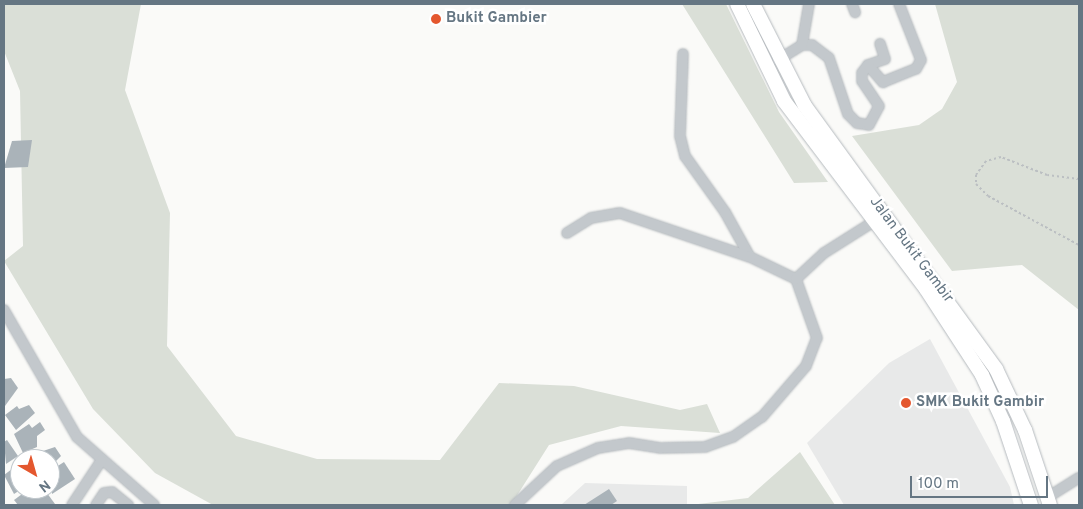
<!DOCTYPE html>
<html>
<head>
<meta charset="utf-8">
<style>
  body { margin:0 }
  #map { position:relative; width:1083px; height:509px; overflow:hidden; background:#fafaf8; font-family:Overpass,sans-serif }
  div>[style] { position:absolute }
  .built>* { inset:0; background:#e8e9e9 }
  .green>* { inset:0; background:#dadfd7 }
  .building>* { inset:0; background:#aab3b9 }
  .path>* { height:2px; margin-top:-1px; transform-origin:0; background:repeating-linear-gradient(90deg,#bbbfc2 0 2.5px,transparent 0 5px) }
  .roads { filter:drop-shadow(0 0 1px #b5babe) drop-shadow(0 0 1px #b5babe) }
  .minor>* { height:10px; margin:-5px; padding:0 5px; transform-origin:5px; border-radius:5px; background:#c3c8cc }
  .major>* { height:14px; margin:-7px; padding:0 7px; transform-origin:7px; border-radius:7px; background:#fff }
  .dots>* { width:14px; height:14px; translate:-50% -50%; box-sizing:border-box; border:2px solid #fff; border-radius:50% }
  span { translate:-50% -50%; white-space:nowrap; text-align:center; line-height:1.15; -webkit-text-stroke:5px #fff; paint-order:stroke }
  .poi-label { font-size:15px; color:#657683; font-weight:700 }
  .left { translate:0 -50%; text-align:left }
  .street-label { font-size:15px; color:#657683 }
  .frame { position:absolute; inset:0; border:5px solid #657683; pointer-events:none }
  .north { position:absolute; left:10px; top:449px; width:50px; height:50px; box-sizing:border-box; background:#fff; border:1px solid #c1c8cd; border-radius:50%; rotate:142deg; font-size:14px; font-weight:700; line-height:20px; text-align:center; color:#657683 }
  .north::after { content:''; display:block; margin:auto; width:18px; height:22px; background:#e4572e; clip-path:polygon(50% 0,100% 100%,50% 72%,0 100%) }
  .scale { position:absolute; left:910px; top:476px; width:138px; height:22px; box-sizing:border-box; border:2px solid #657683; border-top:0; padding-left:6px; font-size:15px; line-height:18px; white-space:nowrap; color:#657683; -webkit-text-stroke:4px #fff; paint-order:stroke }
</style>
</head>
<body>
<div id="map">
  <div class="built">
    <i style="clip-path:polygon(930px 339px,1010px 487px,1014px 505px,844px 505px,807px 443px,889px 363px)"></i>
    <i style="clip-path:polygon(585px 483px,687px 486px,687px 505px,561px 505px)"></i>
  </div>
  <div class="green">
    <i style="clip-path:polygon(4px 4px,141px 4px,125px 90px,170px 213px,167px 346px,236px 436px,317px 459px,440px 460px,499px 383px,574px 386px,680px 410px,707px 404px,720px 433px,621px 426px,549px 445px,511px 505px,213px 505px,155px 473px,93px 409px,4px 261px,23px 246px,20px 91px,4px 51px)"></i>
    <i style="clip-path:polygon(682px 4px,726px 4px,779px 112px,828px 182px,794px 183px)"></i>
    <i style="clip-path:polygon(935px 4px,1079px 4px,1079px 310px,1022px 265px,952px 271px,852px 136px,919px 125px,942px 109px,957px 82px)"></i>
    <i style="clip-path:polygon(800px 452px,835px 505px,690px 505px,748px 498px)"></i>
  </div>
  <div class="building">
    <i style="clip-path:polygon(32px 140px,28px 167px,4px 168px,12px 141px)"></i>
    <i style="clip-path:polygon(11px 378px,18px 388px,5px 406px,4px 379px)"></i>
    <i style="clip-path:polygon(29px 405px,35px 413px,16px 430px,5px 415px,17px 406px,19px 409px)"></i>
    <i style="clip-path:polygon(40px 422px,45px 430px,37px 436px,37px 447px,23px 453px,14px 434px,29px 424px,32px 428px)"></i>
    <i style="clip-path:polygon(7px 440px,18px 456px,6px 464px,4px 442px)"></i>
    <i style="clip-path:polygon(55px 447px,61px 456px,50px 467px,50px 459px,31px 455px)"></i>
    <i style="clip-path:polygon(64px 462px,75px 479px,52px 494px,50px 471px)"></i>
    <i style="clip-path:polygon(20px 463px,20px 490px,14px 494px,4px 475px)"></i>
    <i style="clip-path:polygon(29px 489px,44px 489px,55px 504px,18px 505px,14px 500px)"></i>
    <i style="clip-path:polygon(609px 489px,617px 501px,611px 505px,584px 505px)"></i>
  </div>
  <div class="path">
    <i style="left:1079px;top:179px;width:32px;rotate:-173deg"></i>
    <i style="left:1047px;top:175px;width:49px;rotate:-158.6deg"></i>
    <i style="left:1001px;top:157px;width:16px;rotate:165deg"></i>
    <i style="left:986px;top:161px;width:17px;rotate:126deg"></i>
    <i style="left:976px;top:175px;width:9px;rotate:90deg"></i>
    <i style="left:976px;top:184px;width:17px;rotate:45deg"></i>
    <i style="left:988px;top:196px;width:103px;rotate:28.3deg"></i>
  </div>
  <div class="roads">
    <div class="minor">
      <i style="left:852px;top:4px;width:9px;rotate:69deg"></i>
      <i style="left:802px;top:45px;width:10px"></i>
      <i style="left:812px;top:45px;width:21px;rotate:37deg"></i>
      <i style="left:829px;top:58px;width:59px;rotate:71.3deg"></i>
      <i style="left:848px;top:114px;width:13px;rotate:45deg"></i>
      <i style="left:857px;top:123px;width:12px;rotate:9deg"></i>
      <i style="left:869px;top:125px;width:21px;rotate:-62deg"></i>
      <i style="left:879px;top:106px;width:30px;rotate:-124deg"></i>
      <i style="left:862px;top:81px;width:8px;rotate:-90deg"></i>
      <i style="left:862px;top:73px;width:10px;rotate:-53deg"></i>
      <i style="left:868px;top:65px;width:18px;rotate:-19deg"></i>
      <i style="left:885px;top:59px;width:16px;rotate:-108deg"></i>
      <i style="left:683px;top:54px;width:82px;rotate:92.1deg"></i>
      <i style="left:680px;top:136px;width:21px;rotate:76deg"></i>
      <i style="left:685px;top:156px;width:69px;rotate:54.5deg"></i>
      <i style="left:725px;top:212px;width:51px;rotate:60.9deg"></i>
      <i style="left:750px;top:257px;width:51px;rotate:25.6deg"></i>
      <i style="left:778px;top:60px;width:28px;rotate:-32deg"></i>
      <i style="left:802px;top:45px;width:42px;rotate:-80.3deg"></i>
      <i style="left:868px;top:65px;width:23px;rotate:49deg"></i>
      <i style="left:883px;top:82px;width:35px;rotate:-22deg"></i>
      <i style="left:916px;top:69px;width:10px;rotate:-61deg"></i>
      <i style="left:921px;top:60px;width:60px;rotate:-111.4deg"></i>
      <i style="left:567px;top:233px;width:28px;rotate:-32deg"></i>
      <i style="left:591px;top:218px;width:29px;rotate:-10deg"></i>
      <i style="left:620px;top:213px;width:137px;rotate:18.7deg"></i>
      <i style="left:4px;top:310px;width:146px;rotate:60.1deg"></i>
      <i style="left:77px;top:437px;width:103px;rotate:41.4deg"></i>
      <i style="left:1048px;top:497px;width:36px;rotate:-32deg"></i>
      <i style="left:72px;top:505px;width:53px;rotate:-56.6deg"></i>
      <i style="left:96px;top:505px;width:14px;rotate:-56deg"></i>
      <i style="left:104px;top:493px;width:8px;rotate:-7deg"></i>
      <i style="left:112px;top:492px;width:21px;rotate:39deg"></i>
      <i style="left:515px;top:505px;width:57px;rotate:-42.9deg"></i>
      <i style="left:557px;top:466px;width:45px;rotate:-23.7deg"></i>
      <i style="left:598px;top:448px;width:31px;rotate:-9deg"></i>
      <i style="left:629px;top:443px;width:31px;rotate:9deg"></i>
      <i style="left:660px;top:448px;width:45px;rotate:-1.3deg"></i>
      <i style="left:705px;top:447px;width:30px;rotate:-20deg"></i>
      <i style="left:733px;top:437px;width:35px;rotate:-35deg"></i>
      <i style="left:762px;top:417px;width:67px;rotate:-49.2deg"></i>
      <i style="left:806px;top:366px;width:30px;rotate:-69deg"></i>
      <i style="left:817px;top:338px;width:63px;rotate:-109.6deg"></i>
      <i style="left:796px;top:279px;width:38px;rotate:-43deg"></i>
      <i style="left:824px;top:253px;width:58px;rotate:-32.3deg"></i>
    </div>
    <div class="major">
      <i style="left:737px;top:4px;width:108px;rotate:64.1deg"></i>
      <i style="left:784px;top:101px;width:236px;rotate:52.9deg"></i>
      <i style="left:926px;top:289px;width:103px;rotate:56.9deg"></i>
      <i style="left:982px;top:375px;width:51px;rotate:65.5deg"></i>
      <i style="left:1003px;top:421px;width:89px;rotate:71.6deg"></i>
      <i style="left:753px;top:4px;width:114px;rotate:63deg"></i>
      <i style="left:805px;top:106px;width:325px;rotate:54deg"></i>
      <i style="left:996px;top:369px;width:68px;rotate:64.6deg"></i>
      <i style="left:1025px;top:430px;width:79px;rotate:71.6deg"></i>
    </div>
  </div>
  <div class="dots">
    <i style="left:436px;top:19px;background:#e4572e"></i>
    <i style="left:906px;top:403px;background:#e4572e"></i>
  </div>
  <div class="poi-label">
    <span class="left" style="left:446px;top:19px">Bukit Gambier</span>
    <span class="left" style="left:916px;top:403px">SMK Bukit Gambir</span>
  </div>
  <div class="street-label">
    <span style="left:911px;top:250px;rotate:53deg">Jalan Bukit Gambir</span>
  </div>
  <div class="frame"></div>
  <div class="north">N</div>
  <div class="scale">100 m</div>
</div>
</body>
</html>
